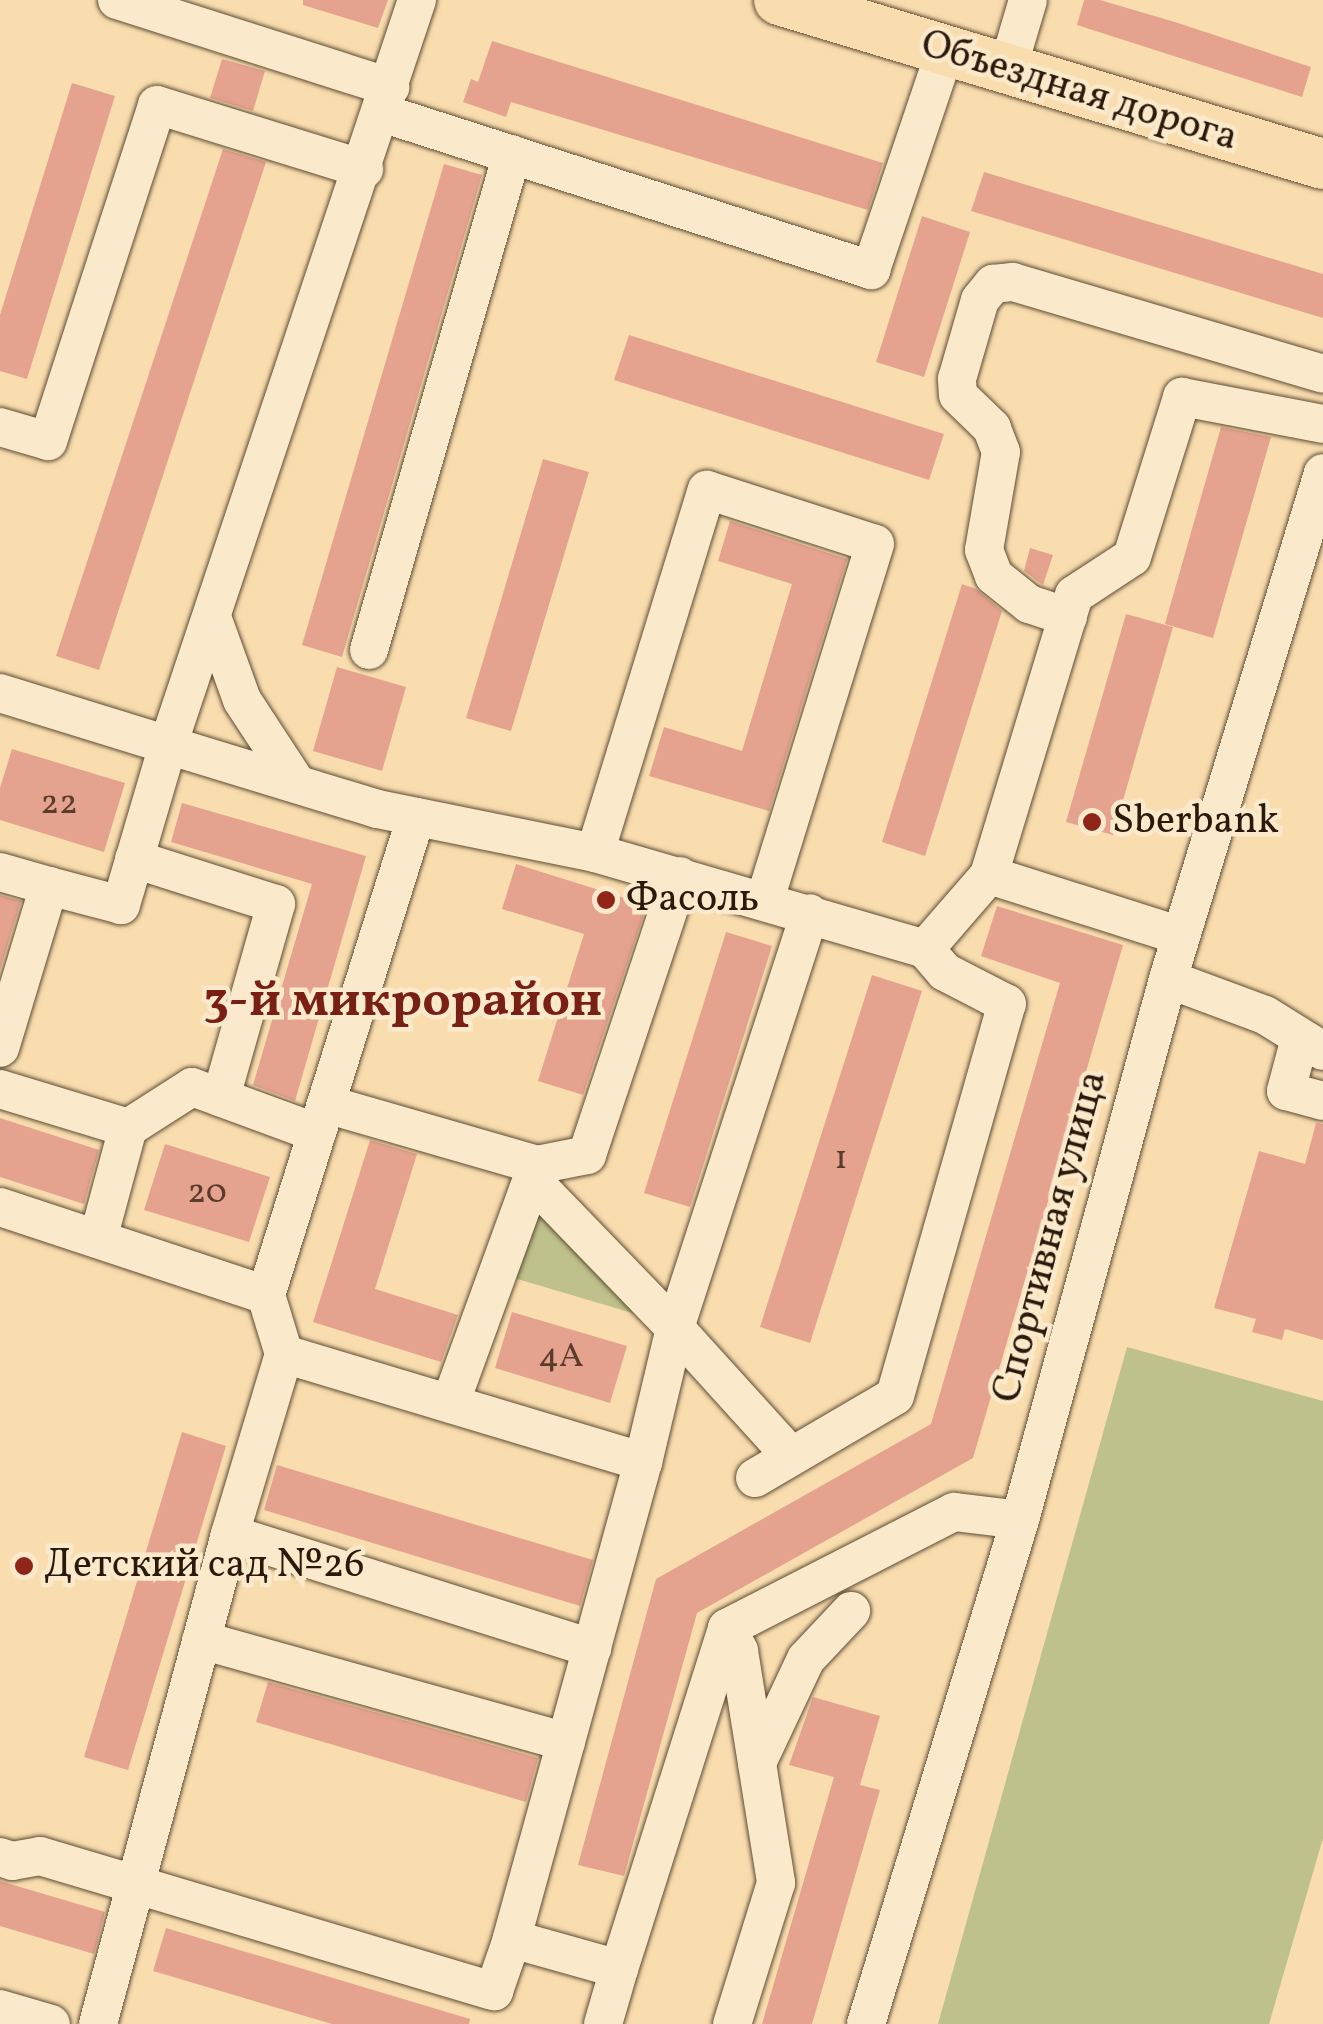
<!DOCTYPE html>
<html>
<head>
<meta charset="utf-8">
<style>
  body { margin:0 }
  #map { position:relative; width:1323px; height:2024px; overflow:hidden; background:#f9ddaf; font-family:Vollkorn,serif }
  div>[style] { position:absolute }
  .green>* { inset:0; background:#bec18b }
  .building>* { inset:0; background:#e5a38f }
  .roads { filter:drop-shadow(0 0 2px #5e4b34) drop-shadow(0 0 2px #5e4b34) }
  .minor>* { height:38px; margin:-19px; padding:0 19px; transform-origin:19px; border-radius:19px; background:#fbe9cb }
  .major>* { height:50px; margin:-25px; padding:0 25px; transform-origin:25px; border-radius:25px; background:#f9ddaf }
  .dots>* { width:28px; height:28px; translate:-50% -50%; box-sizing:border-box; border:5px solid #fbe9cb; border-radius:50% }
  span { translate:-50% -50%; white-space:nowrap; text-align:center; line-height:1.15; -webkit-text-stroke:9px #fbe9cb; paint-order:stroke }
  .number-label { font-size:35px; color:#5a3c2c }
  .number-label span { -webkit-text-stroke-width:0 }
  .street-label { font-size:40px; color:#2b1a0b }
  .poi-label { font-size:40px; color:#2b1a0b }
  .left { translate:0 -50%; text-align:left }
  .district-label { font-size:50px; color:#7a1f14; font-weight:700 }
</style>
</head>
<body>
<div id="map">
  <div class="green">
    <i style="clip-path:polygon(536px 1202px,639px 1315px,514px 1278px)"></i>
    <i style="clip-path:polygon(1127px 1347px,1323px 1401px,1323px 1838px,1269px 2024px,938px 2024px)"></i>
  </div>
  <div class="building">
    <i style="clip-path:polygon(303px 0,388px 0,378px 28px,303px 5px)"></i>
    <i style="clip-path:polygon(1084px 0,1100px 0,1178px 23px,1311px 67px,1302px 97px,1077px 25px)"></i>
    <i style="clip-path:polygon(492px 41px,883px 163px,868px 210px,511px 102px,506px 117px,463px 102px,471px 79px,478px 82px)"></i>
    <i style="clip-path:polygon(222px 59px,265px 71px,253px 111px,210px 98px)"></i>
    <i style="clip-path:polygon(72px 83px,115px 96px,27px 379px,0 371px,0 315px)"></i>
    <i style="clip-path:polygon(223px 149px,266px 162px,99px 670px,56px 656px)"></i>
    <i style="clip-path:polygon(444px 164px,482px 175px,342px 657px,302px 645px)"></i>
    <i style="clip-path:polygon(984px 172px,1323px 274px,1323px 318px,971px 211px)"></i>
    <i style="clip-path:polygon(922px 216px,970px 232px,924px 377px,876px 362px)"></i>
    <i style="clip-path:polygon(629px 335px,944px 434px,929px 480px,614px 380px)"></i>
    <i style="clip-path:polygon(1221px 427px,1271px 437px,1213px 638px,1165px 624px)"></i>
    <i style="clip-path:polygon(543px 459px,589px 472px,511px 731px,466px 718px)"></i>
    <i style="clip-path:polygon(730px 521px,847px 559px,769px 811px,649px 776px,664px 727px,742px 751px,792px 584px,718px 561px)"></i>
    <i style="clip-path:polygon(1030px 548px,1053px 555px,1043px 585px,1024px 571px)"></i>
    <i style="clip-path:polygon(962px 584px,976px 589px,1002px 611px,925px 856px,882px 842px)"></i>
    <i style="clip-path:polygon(1126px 614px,1173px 627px,1113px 835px,1066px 822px)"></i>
    <i style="clip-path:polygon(337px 667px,406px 687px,382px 771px,313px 751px)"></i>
    <i style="clip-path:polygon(12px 749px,125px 783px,104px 852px,0 820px,0 788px)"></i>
    <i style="clip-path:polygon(182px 803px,366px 856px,295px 1101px,253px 1085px,312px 884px,171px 842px)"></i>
    <i style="clip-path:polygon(516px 864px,647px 905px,583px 1095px,538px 1081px,584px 934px,502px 909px)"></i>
    <i style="clip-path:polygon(0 895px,21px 901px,0 970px)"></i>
    <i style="clip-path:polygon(997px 906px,1123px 945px,973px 1458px,697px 1613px,624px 1876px,578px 1865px,656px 1579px,931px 1424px,1060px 983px,981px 956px)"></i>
    <i style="clip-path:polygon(726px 932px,772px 946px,690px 1207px,644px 1193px)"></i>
    <i style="clip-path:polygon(872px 975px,922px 991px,810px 1343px,760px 1327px)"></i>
    <i style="clip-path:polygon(0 1118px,99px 1150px,84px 1204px,0 1177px)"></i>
    <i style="clip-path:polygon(1316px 1123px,1323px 1124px,1323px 1340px,1285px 1329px,1282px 1340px,1252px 1332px,1256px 1319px,1214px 1308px,1259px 1151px,1305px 1164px)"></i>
    <i style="clip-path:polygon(370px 1140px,417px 1154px,375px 1289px,458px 1315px,441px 1362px,313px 1322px)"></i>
    <i style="clip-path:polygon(165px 1144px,270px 1177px,249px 1242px,144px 1210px)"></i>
    <i style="clip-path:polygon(512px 1312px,627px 1346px,610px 1403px,495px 1368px)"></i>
    <i style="clip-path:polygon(182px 1432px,226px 1446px,128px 1770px,84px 1757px)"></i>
    <i style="clip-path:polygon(277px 1465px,593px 1560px,580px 1606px,264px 1510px)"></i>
    <i style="clip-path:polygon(268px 1682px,538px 1758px,526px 1802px,256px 1722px)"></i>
    <i style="clip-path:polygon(813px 1697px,880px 1716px,860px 1785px,880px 1790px,812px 2024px,762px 2024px,834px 1777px,789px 1765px)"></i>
    <i style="clip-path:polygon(0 1881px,105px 1912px,94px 1954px,0 1926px)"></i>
    <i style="clip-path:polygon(166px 1928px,470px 2019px,469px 2024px,332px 2024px,153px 1971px)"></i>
  </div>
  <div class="roads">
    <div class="minor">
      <i style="left:117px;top:0;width:287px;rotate:17.7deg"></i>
      <i style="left:417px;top:0;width:786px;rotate:108.48deg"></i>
      <i style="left:168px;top:745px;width:219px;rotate:17deg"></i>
      <i style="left:377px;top:809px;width:222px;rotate:11.4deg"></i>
      <i style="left:595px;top:853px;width:344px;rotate:16.2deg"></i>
      <i style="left:925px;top:949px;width:98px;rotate:-49.1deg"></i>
      <i style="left:989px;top:875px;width:201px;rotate:17.6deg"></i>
      <i style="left:1007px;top:71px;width:74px;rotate:-73.5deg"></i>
      <i style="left:382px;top:113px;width:514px;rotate:17.8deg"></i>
      <i style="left:871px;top:270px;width:230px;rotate:-71.3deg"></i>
      <i style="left:0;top:427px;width:50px;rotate:16.3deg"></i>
      <i style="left:48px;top:441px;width:353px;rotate:-72deg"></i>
      <i style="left:157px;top:105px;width:217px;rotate:17.2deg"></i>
      <i style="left:212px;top:617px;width:88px;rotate:70.1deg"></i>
      <i style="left:242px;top:700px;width:100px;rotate:56.8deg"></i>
      <i style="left:1068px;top:617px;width:41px;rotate:-161.6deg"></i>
      <i style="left:1029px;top:604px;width:45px;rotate:-141.3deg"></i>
      <i style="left:994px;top:576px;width:28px;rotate:-111deg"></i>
      <i style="left:984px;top:550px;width:99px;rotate:-80.2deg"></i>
      <i style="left:1001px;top:452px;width:26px;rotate:-111deg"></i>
      <i style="left:992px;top:428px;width:47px;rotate:-135.9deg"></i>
      <i style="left:958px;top:395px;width:16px;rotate:-94deg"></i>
      <i style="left:957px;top:379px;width:82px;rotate:-73.8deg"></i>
      <i style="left:980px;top:300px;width:21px;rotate:-51deg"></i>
      <i style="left:993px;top:284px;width:20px;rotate:-6deg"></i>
      <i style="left:1013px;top:282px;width:323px;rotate:16.5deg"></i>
      <i style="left:369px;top:650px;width:516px;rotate:-73.92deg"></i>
      <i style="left:0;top:693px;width:176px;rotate:17.2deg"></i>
      <i style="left:168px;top:745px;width:167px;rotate:106.4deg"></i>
      <i style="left:121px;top:905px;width:74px;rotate:-165.2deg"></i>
      <i style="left:49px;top:886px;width:169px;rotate:106.8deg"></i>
      <i style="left:595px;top:853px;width:380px;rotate:-72.9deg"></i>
      <i style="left:707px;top:490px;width:176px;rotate:17.8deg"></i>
      <i style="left:875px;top:544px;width:372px;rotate:107.2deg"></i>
      <i style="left:134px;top:859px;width:149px;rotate:17.6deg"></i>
      <i style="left:276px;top:904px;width:201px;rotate:105.9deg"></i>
      <i style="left:0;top:872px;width:51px;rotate:15.9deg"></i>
      <i style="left:989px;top:875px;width:293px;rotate:-73.1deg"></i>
      <i style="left:1074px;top:595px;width:69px;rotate:-33.2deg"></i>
      <i style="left:1132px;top:557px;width:168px;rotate:-72.6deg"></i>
      <i style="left:1182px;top:397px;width:144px;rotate:10.8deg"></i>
      <i style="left:1168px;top:979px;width:103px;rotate:20.4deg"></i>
      <i style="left:1265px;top:1015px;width:68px;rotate:31.8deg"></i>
      <i style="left:1300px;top:1038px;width:55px;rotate:104.8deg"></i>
      <i style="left:1286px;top:1091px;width:38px;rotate:15deg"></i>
      <i style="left:0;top:1089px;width:134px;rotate:16.9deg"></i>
      <i style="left:326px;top:1104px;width:220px;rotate:16.1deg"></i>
      <i style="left:537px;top:1165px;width:254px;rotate:110deg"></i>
      <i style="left:537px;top:1165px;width:51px;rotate:-11.3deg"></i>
      <i style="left:587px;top:1155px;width:294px;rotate:-71.6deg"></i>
      <i style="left:532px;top:1180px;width:206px;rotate:46deg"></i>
      <i style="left:675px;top:1328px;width:138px;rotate:103.4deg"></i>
      <i style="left:0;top:1207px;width:280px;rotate:18.3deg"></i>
      <i style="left:266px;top:1295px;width:62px;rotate:73deg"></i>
      <i style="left:284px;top:1354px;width:375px;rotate:16.7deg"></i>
      <i style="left:643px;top:1462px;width:495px;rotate:105.4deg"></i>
      <i style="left:512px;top:1939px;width:111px;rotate:15.7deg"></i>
      <i style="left:619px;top:1969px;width:57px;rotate:106.2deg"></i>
      <i style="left:98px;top:1239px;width:115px;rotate:-74.9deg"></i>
      <i style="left:128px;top:1128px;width:76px;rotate:-32.6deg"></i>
      <i style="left:192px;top:1087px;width:133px;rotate:20.2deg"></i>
      <i style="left:266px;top:1295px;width:501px;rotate:-72.58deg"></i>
      <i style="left:791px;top:1456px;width:173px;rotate:-132.2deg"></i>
      <i style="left:675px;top:1328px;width:436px;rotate:-72deg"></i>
      <i style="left:755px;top:1478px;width:162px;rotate:-30.4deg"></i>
      <i style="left:895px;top:1396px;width:408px;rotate:-74.1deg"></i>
      <i style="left:1007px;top:1004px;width:70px;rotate:-152.7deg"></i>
      <i style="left:945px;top:972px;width:30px;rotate:-131deg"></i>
      <i style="left:230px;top:1534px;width:380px;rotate:17.5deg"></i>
      <i style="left:727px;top:1628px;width:255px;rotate:-27.1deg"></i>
      <i style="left:954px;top:1512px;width:66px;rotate:6.9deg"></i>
      <i style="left:201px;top:1640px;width:379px;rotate:15.6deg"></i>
      <i style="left:757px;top:1763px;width:115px;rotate:-64.8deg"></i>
      <i style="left:806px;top:1659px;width:66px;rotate:-46.8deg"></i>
      <i style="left:0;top:1857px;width:13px;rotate:18deg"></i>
      <i style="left:12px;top:1861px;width:28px;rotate:-10deg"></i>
      <i style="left:40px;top:1856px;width:474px;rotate:16.6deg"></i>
      <i style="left:494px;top:1991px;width:55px;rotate:-70.9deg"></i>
      <i style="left:619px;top:1969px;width:358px;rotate:-72.4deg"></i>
      <i style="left:727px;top:1628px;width:26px;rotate:62deg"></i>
      <i style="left:739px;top:1651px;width:235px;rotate:80.9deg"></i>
      <i style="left:776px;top:1883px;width:148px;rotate:107.3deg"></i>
      <i style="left:0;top:2009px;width:53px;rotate:16.4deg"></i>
      <i style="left:98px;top:2024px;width:507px;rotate:-74.92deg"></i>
      <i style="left:230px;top:1534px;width:188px;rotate:-73.3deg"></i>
      <i style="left:866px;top:2024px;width:527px;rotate:-73.01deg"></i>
      <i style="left:1020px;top:1520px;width:561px;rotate:-74.7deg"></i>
      <i style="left:1168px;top:979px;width:529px;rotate:-72.97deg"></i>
    </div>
    <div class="major">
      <i style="left:779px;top:0;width:568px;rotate:16.78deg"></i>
    </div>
  </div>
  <div class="dots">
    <i style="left:1092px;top:822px;background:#8f2418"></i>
    <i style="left:606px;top:900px;background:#8f2418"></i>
    <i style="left:24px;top:1566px;background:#8f2418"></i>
  </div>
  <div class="number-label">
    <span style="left:59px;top:804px">22</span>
    <span style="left:841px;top:1159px">1</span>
    <span style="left:207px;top:1193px">20</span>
    <span style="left:561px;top:1357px">4А</span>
  </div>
  <div class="street-label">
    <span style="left:1079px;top:92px;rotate:17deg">Объездная дорога</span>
    <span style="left:1051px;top:1237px;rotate:-75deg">Спортивная улица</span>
  </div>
  <div class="poi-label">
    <span class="left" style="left:1112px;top:822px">Sberbank</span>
    <span class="left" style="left:626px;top:900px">Фасоль</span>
    <span class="left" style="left:44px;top:1566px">Детский сад №26</span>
  </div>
  <div class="district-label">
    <span style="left:403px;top:1003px">3-й микрорайон</span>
  </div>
</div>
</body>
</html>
